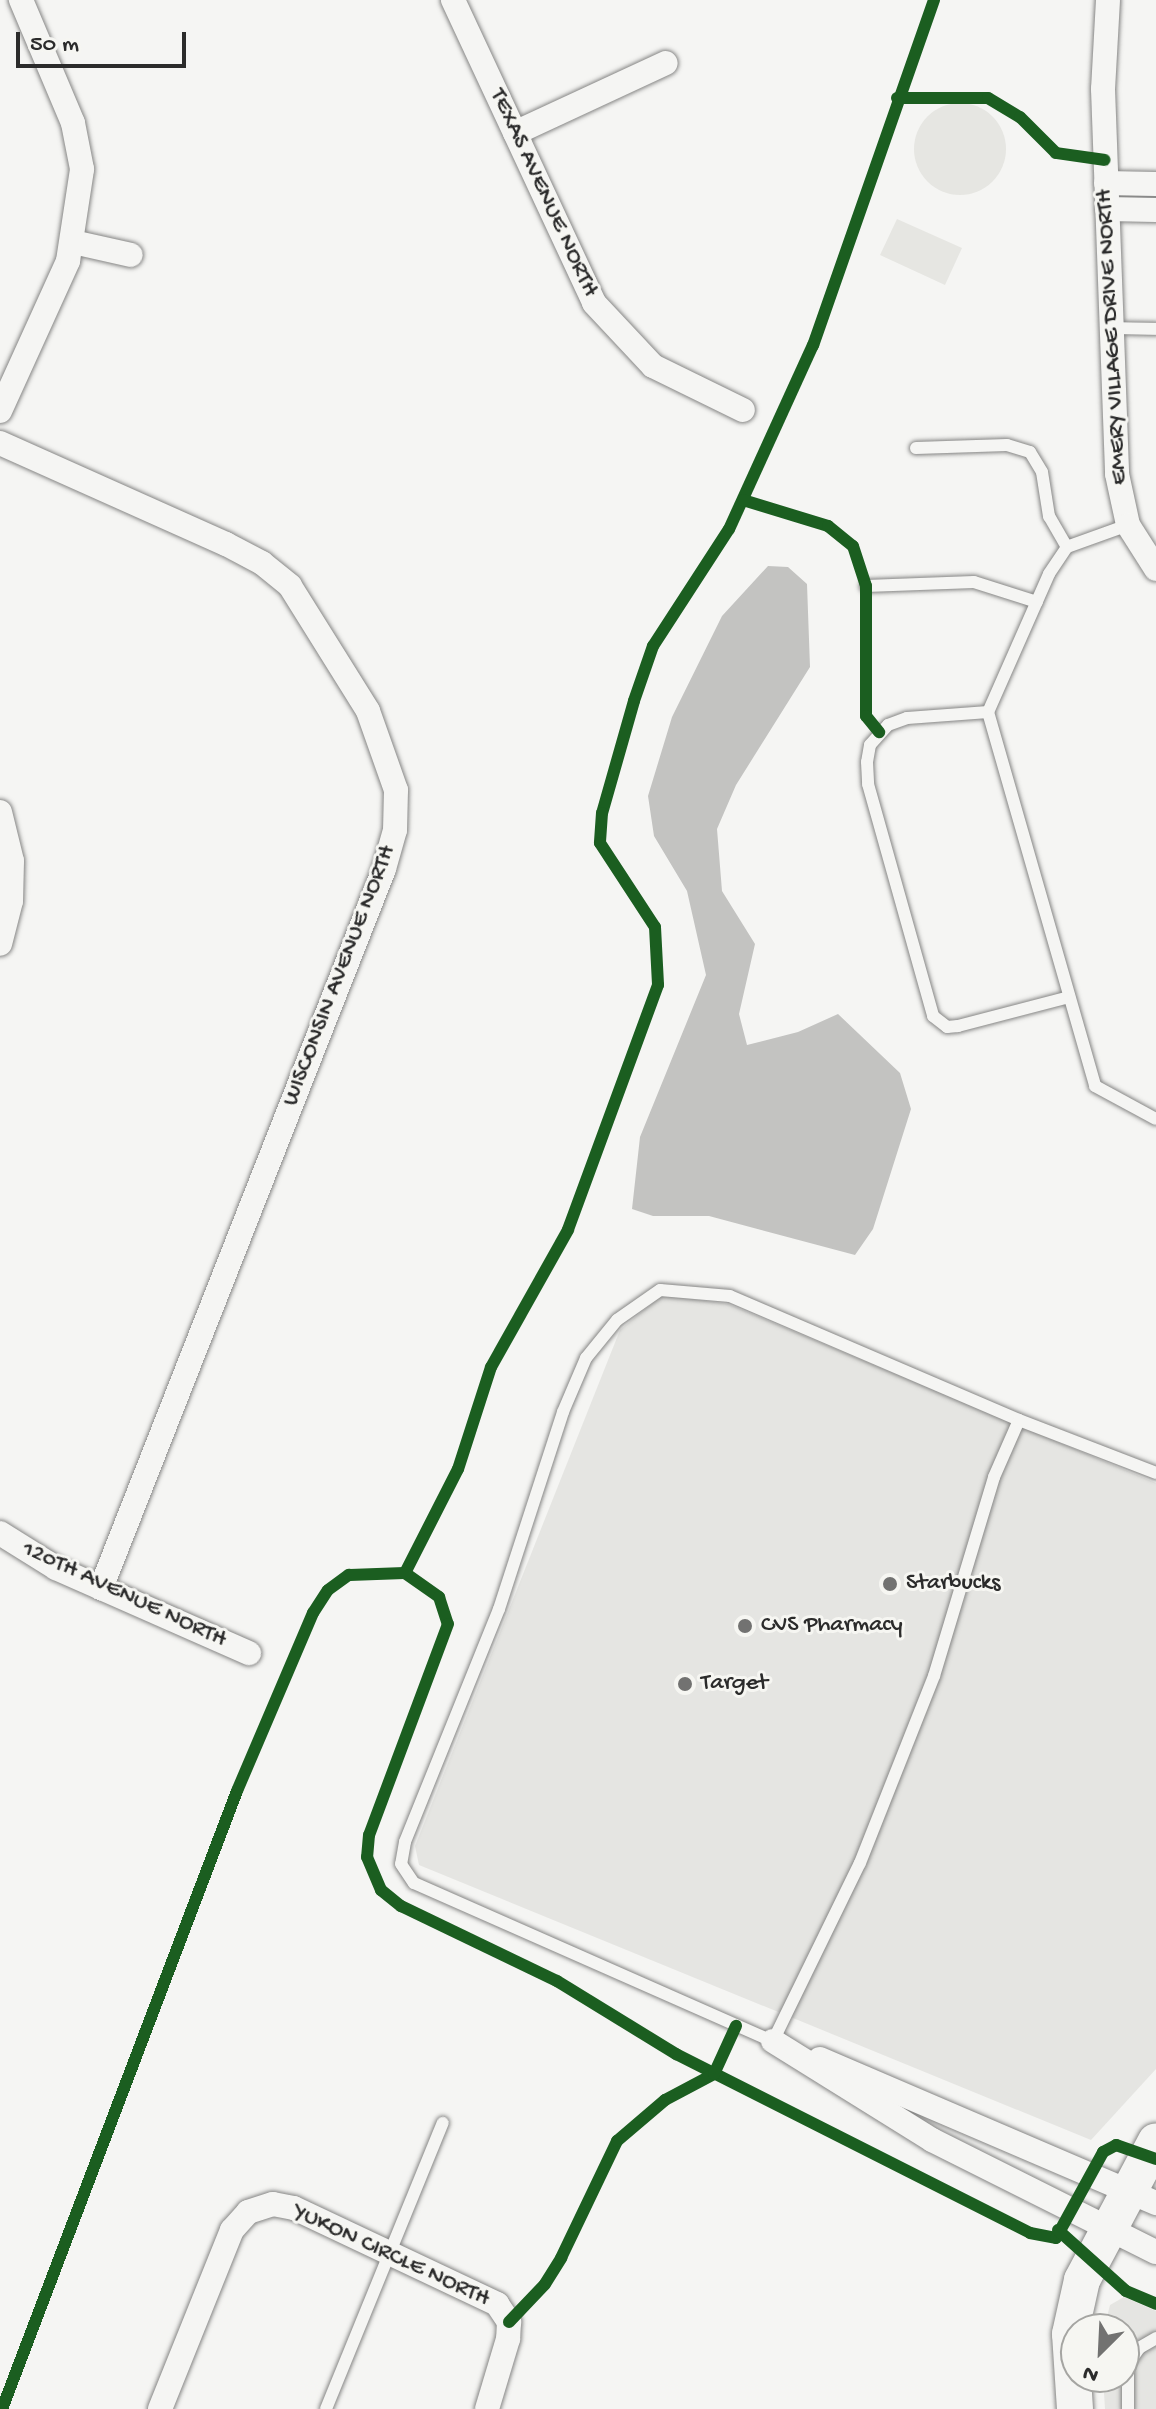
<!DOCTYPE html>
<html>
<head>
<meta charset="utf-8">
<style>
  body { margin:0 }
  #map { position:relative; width:1156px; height:2409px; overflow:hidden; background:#f5f5f3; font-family:"Gochi Hand",sans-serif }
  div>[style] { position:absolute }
  .built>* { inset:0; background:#e5e5e2 }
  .green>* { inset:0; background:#e6e6e2 }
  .round { border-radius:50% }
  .water>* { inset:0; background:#c3c3c1 }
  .roads { filter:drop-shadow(0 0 2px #868685) drop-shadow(0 0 2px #868685) }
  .lane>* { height:12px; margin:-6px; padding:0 6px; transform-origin:6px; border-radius:6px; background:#f5f5f3 }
  .street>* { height:24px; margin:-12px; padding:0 12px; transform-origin:12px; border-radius:12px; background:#f5f5f3 }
  .secondary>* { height:36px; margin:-18px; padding:0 18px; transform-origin:18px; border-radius:18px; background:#f5f5f3 }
  .cycleway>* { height:12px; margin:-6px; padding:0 6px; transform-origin:6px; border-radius:6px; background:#1b5e20 }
  .dots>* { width:22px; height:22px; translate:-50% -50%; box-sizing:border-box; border:4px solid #f6f6f2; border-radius:50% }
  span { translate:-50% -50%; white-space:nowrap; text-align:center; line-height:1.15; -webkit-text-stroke:6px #f6f6f2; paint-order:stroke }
  .street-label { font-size:24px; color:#2b2b2b }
  .poi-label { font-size:24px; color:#2b2b2b }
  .left { translate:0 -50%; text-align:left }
  .north { position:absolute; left:1060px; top:2313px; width:80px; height:80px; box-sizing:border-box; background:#f6f6f2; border:2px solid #a5a5a2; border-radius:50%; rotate:204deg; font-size:22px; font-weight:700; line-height:32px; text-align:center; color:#2b2b2b }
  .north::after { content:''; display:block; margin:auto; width:28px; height:36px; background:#727271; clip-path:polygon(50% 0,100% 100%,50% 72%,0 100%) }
  .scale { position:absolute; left:16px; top:32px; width:170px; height:36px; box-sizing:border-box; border:4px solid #2b2b2b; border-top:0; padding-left:10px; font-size:24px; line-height:28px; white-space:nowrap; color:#2b2b2b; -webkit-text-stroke:6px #f6f6f2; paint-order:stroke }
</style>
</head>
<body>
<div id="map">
  <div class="built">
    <i style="clip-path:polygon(662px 1295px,728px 1304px,1156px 1483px,1156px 2069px,1091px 2140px,419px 1865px,415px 1846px,620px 1330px)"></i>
    <i style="clip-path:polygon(1124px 2297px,1156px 2311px,1156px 2409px,1105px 2409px,1103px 2377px,1124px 2377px,1124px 2329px,1104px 2329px,1110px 2305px)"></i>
  </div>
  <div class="green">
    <i class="round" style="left:914px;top:103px;width:92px;height:92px"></i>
    <i style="clip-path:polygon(897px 219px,962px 248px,945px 285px,880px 255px)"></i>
  </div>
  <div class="water">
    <i style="clip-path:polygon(768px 566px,788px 567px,807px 584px,810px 667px,736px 785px,717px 829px,722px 891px,755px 944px,739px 1014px,747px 1045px,798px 1032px,838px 1014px,900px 1073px,911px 1109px,873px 1229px,855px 1255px,709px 1216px,653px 1216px,632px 1209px,640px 1137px,706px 975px,687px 891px,654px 836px,648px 796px,672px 717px,722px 616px)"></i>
  </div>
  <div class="roads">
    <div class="lane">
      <i style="left:1110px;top:328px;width:46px;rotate:1.2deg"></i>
      <i style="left:916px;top:448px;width:91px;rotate:-1.9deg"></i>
      <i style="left:1007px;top:445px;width:24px;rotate:17deg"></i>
      <i style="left:1030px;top:452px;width:23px;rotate:59deg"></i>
      <i style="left:1042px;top:472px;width:45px;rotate:81deg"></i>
      <i style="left:1049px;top:516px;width:36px;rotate:60deg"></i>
      <i style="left:1128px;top:525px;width:65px;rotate:160.2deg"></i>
      <i style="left:1067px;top:547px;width:32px;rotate:124deg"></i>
      <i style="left:1049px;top:574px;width:151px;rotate:113.8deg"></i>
      <i style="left:988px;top:712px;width:389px;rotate:74deg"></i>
      <i style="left:1095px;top:1086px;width:69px;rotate:28.4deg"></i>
      <i style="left:866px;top:586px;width:108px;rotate:-2.1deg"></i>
      <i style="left:974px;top:582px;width:66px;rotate:17.6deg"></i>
      <i style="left:988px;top:712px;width:81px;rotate:175.8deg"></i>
      <i style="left:907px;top:718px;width:20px;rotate:160deg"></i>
      <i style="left:888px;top:725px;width:27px;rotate:132deg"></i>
      <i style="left:870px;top:745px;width:17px;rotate:100deg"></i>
      <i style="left:867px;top:762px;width:22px;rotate:87deg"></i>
      <i style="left:868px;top:784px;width:241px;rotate:74.3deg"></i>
      <i style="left:933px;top:1016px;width:18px;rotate:38deg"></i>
      <i style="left:947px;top:1027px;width:11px;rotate:-5deg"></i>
      <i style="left:958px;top:1026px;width:115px;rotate:-14.6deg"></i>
      <i style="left:1019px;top:1420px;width:314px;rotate:-156.8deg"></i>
      <i style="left:730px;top:1296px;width:70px;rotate:-175.1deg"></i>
      <i style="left:660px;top:1290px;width:52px;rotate:145.1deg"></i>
      <i style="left:617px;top:1320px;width:49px;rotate:129.2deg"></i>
      <i style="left:586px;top:1358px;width:59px;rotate:113.1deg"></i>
      <i style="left:563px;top:1412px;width:207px;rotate:108deg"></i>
      <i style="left:499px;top:1609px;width:251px;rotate:112deg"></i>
      <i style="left:405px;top:1842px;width:22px;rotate:100deg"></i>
      <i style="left:401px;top:1864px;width:23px;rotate:56deg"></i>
      <i style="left:414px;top:1883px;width:392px;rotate:23.8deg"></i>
      <i style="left:773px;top:2041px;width:198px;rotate:-64deg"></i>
      <i style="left:860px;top:1863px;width:201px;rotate:-68.4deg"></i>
      <i style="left:934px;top:1676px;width:208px;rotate:-73.2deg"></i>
      <i style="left:994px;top:1477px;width:62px;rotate:-66.3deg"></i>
      <i style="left:1019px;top:1420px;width:147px;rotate:21.1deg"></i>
      <i style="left:326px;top:2409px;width:309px;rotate:-67.8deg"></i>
      <i style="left:1128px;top:2409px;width:45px;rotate:-90deg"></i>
      <i style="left:1128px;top:2364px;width:19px;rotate:-55deg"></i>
      <i style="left:1139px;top:2348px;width:20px;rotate:-30deg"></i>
    </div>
    <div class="street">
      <i style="left:453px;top:0;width:334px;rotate:65deg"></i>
      <i style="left:594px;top:303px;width:86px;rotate:46.9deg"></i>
      <i style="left:653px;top:366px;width:100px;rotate:26.1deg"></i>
      <i style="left:1108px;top:0;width:89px;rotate:93.2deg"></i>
      <i style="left:1103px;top:89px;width:385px;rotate:87.9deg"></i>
      <i style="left:1117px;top:474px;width:52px;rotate:77.8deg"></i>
      <i style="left:1128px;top:525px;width:52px;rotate:57.5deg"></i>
      <i style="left:515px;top:133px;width:166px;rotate:-24.9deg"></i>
      <i style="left:1106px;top:183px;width:50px;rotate:1.1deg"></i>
      <i style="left:1107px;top:209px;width:49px;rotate:1.2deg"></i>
      <i style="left:73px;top:242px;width:59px;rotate:12.6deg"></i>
      <i style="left:0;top:411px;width:165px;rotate:-65.6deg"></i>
      <i style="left:68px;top:261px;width:93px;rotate:-81.3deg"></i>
      <i style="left:82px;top:169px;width:47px;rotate:-101.1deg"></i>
      <i style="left:73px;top:123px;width:134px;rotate:-112.9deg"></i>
      <i style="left:0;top:443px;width:248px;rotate:24.1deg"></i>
      <i style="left:226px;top:544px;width:41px;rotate:27.8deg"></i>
      <i style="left:262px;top:563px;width:36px;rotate:39deg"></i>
      <i style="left:290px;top:586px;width:147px;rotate:58deg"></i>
      <i style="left:368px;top:711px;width:84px;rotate:70.5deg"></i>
      <i style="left:396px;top:790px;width:40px;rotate:91.4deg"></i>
      <i style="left:395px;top:830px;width:41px;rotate:105.8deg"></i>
      <i style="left:384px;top:869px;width:773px;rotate:111.48deg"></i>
      <i style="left:0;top:812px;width:50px;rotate:76.2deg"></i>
      <i style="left:12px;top:861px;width:40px;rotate:91.4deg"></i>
      <i style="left:11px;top:901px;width:44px;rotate:104.3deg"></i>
      <i style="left:0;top:1533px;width:66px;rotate:32deg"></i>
      <i style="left:56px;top:1568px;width:211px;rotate:23.8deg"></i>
      <i style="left:773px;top:2041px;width:187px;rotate:31.9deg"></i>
      <i style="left:932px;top:2140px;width:250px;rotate:26.6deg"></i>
      <i style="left:820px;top:2059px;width:366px;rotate:23.2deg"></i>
      <i style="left:160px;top:2409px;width:193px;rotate:-68.1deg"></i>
      <i style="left:232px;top:2230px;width:24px;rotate:-48deg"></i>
      <i style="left:248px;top:2212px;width:26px;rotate:-18deg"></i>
      <i style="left:273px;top:2204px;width:21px;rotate:11deg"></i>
      <i style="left:294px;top:2208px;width:225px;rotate:25.3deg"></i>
      <i style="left:497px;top:2304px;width:22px;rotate:56deg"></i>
      <i style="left:509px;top:2322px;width:17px;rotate:93deg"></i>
      <i style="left:508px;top:2339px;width:73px;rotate:106.7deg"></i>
    </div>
    <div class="secondary">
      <i style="left:1075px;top:2409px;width:75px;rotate:-93.8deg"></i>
      <i style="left:1070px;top:2334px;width:55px;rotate:-77.5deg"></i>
      <i style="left:1082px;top:2280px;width:157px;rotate:-62deg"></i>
    </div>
  </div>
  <div class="cycleway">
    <i style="left:934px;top:0;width:366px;rotate:109.3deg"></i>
    <i style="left:813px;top:345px;width:202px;rotate:114.5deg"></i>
    <i style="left:729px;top:529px;width:140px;rotate:123deg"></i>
    <i style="left:653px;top:646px;width:58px;rotate:109.1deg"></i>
    <i style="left:634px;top:701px;width:116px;rotate:105.9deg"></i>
    <i style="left:602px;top:813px;width:30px;rotate:94deg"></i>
    <i style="left:600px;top:843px;width:100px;rotate:56.8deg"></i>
    <i style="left:655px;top:927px;width:58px;rotate:87deg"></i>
    <i style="left:658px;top:985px;width:261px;rotate:110.2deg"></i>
    <i style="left:568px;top:1230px;width:157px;rotate:119.3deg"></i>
    <i style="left:491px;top:1367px;width:107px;rotate:107.9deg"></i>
    <i style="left:458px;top:1469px;width:117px;rotate:117deg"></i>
    <i style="left:405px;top:1573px;width:42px;rotate:35.2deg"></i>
    <i style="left:439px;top:1597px;width:28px;rotate:72deg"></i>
    <i style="left:448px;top:1624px;width:225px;rotate:110.5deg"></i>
    <i style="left:369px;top:1835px;width:22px;rotate:95deg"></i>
    <i style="left:367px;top:1857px;width:36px;rotate:67deg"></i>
    <i style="left:381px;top:1890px;width:26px;rotate:39deg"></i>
    <i style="left:401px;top:1906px;width:173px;rotate:25.7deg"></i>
    <i style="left:557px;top:1981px;width:140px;rotate:31.5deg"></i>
    <i style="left:676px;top:2054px;width:397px;rotate:26.8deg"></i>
    <i style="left:1030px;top:2233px;width:26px;rotate:11deg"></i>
    <i style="left:1056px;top:2238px;width:98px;rotate:-61.3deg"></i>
    <i style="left:1103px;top:2152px;width:15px;rotate:-28deg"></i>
    <i style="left:1116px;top:2145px;width:42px;rotate:19.3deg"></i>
    <i style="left:897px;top:98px;width:91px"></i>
    <i style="left:988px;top:98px;width:37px;rotate:31deg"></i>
    <i style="left:1020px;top:117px;width:51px;rotate:45deg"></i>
    <i style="left:1056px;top:153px;width:49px;rotate:8.1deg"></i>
    <i style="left:743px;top:500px;width:89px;rotate:17deg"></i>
    <i style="left:828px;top:526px;width:32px;rotate:39deg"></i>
    <i style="left:853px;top:546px;width:42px;rotate:72deg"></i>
    <i style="left:866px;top:586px;width:130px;rotate:90deg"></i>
    <i style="left:866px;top:716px;width:21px;rotate:51deg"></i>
    <i style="left:1058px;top:2230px;width:91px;rotate:41.9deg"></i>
    <i style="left:1126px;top:2291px;width:33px;rotate:23deg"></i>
    <i style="left:509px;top:2322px;width:52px;rotate:-46.5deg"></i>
    <i style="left:545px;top:2284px;width:31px;rotate:-58deg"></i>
    <i style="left:561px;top:2258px;width:130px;rotate:-64.4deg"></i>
    <i style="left:617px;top:2141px;width:63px;rotate:-40.5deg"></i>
    <i style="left:665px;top:2100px;width:55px;rotate:-28deg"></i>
    <i style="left:714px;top:2074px;width:53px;rotate:-65.4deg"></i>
    <i style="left:2px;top:2409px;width:661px;rotate:-69.18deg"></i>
    <i style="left:237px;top:1791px;width:194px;rotate:-66.9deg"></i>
    <i style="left:313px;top:1613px;width:27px;rotate:-57deg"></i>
    <i style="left:328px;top:1590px;width:26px;rotate:-36deg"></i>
    <i style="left:349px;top:1575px;width:56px;rotate:-2deg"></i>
  </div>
  <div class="dots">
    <i style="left:890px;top:1584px;background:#727271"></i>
    <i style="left:745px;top:1626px;background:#727271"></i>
    <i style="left:685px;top:1684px;background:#727271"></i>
  </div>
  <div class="street-label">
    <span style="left:543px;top:193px;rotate:65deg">TEXAS AVENUE NORTH</span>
    <span style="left:1113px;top:337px;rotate:-93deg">EMERY VILLAGE DRIVE NORTH</span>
    <span style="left:340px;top:976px;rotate:-69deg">WISCONSIN AVENUE NORTH</span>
    <span style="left:124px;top:1595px;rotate:25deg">120TH AVENUE NORTH</span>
    <span style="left:391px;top:2256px;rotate:25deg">YUKON CIRCLE NORTH</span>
  </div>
  <div class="poi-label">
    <span class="left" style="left:906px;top:1584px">Starbucks</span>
    <span class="left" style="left:761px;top:1626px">CVS Pharmacy</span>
    <span class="left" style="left:701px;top:1684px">Target</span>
  </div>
  <div class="north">N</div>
  <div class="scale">50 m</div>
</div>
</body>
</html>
